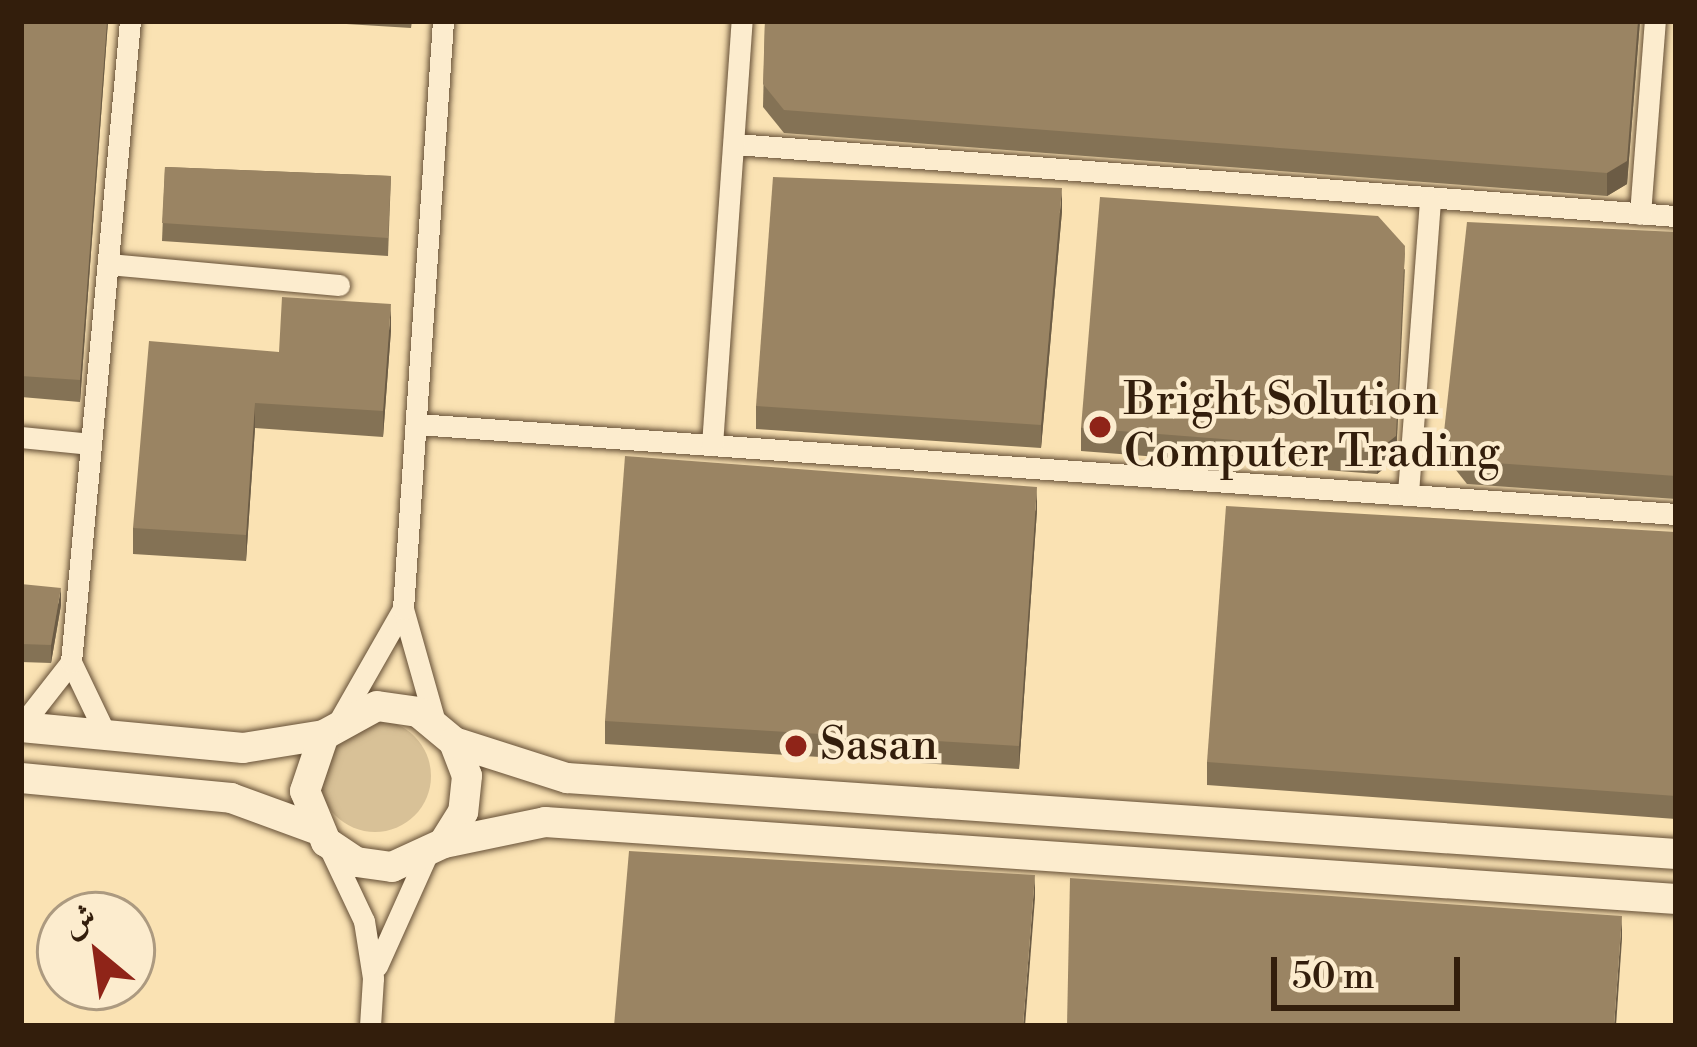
<!DOCTYPE html>
<html>
<head>
<meta charset="utf-8">
<style>
  body { margin:0 }
  #map { position:relative; width:1697px; height:1047px; overflow:hidden; background:#fae2b3; font-family:"Libre Bodoni",Amiri,serif }
  div>[style] { position:absolute }
  .green>* { inset:0; background:#d8c197 }
  .round { border-radius:50% }
  .roads { filter:drop-shadow(0 0 3px #654f36) drop-shadow(0 0 3px #654f36) }
  .minor>* { height:21px; margin:-10.5px; padding:0 10.5px; transform-origin:10.5px; border-radius:10.5px; background:#fcecce }
  .secondary>* { height:30px; margin:-15px; padding:0 15px; transform-origin:15px; border-radius:15px; background:#fcecce }
  .wall>* { inset:0; background:#847255 }
  .shaded-wall>* { inset:0; background:#6c5c45 }
  .building>* { inset:0; background:#9a8463 }
  .dots>* { width:33px; height:33px; translate:-50% -50%; box-sizing:border-box; border:6px solid #fcecce; border-radius:50% }
  span { translate:-50% -50%; white-space:nowrap; text-align:center; line-height:1.15; -webkit-text-stroke:9px #fcecce; paint-order:stroke }
  .poi-label { font-size:45px; color:#331e0c }
  .left { translate:0 -50%; text-align:left }
  .frame { position:absolute; inset:0; border:24px solid #331e0c; pointer-events:none }
  .north { position:absolute; left:36px; top:891px; width:120px; height:120px; box-sizing:border-box; background:#fcecce; border:3px solid #ac9a80; border-radius:50%; rotate:331deg; font-size:33px; font-weight:700; line-height:48px; text-align:center; color:#331e0c }
  .north::after { content:''; display:block; margin:auto; width:42px; height:54px; background:#8f2418; clip-path:polygon(50% 0,100% 100%,50% 72%,0 100%) }
  .scale { position:absolute; left:1271px; top:957px; width:189px; height:54px; box-sizing:border-box; border:6px solid #331e0c; border-top:0; padding-left:15px; font-size:36px; line-height:42px; white-space:nowrap; color:#331e0c; -webkit-text-stroke:9px #fcecce; paint-order:stroke }
</style>
</head>
<body>
<div id="map">
  <div class="green">
    <i class="round" style="left:319px;top:720px;width:112px;height:112px"></i>
  </div>
  <div class="roads">
    <div class="minor">
      <i style="left:735px;top:144px;width:944px;rotate:4.38deg"></i>
      <i style="left:1640px;top:214px;width:194px;rotate:-85.6deg"></i>
      <i style="left:108px;top:264px;width:232px;rotate:5.2deg"></i>
      <i style="left:417px;top:424px;width:1262px;rotate:4.09deg"></i>
      <i style="left:21px;top:437px;width:70px;rotate:5.7deg"></i>
      <i style="left:712px;top:445px;width:425px;rotate:-86deg"></i>
      <i style="left:1408px;top:493px;width:293px;rotate:-85.7deg"></i>
      <i style="left:339px;top:721px;width:129px;rotate:-60.3deg"></i>
      <i style="left:435px;top:722px;width:117px;rotate:-105.8deg"></i>
      <i style="left:403px;top:609px;width:589px;rotate:-86.11deg"></i>
      <i style="left:21px;top:726px;width:81px;rotate:-52deg"></i>
      <i style="left:106px;top:735px;width:81px;rotate:-115.6deg"></i>
      <i style="left:71px;top:662px;width:644px;rotate:-84.74deg"></i>
      <i style="left:329px;top:847px;width:82px;rotate:64.7deg"></i>
      <i style="left:364px;top:921px;width:58px;rotate:81deg"></i>
      <i style="left:373px;top:978px;width:48px;rotate:93.6deg"></i>
      <i style="left:377px;top:966px;width:120px;rotate:-65.8deg"></i>
    </div>
    <div class="secondary">
      <i style="left:21px;top:727px;width:223px;rotate:5.4deg"></i>
      <i style="left:243px;top:748px;width:82px;rotate:-9.1deg"></i>
      <i style="left:324px;top:735px;width:60px;rotate:-28.7deg"></i>
      <i style="left:377px;top:706px;width:41px;rotate:8.3deg"></i>
      <i style="left:418px;top:712px;width:47px;rotate:39.8deg"></i>
      <i style="left:454px;top:742px;width:36px;rotate:69deg"></i>
      <i style="left:467px;top:776px;width:36px;rotate:96deg"></i>
      <i style="left:463px;top:812px;width:36px;rotate:122deg"></i>
      <i style="left:444px;top:843px;width:57px;rotate:155.2deg"></i>
      <i style="left:392px;top:867px;width:36px;rotate:-172deg"></i>
      <i style="left:356px;top:862px;width:36px;rotate:-146deg"></i>
      <i style="left:326px;top:842px;width:55px;rotate:-112.4deg"></i>
      <i style="left:305px;top:791px;width:59px;rotate:-71.3deg"></i>
      <i style="left:454px;top:742px;width:119px;rotate:17.7deg"></i>
      <i style="left:567px;top:778px;width:1112px;rotate:3.92deg"></i>
      <i style="left:21px;top:778px;width:211px;rotate:5.4deg"></i>
      <i style="left:231px;top:798px;width:90px;rotate:20deg"></i>
      <i style="left:444px;top:843px;width:103px;rotate:-11.7deg"></i>
      <i style="left:545px;top:822px;width:1134px;rotate:3.89deg"></i>
    </div>
  </div>
  <div class="wall">
    <i style="clip-path:polygon(21px 21px,108px 21px,80px 402px,21px 397px)"></i>
    <i style="clip-path:polygon(298px 21px,412px 21px,411px 28px)"></i>
    <i style="clip-path:polygon(765px 21px,1640px 21px,1627px 184px,1607px 196px,784px 133px,763px 107px)"></i>
    <i style="clip-path:polygon(165px 167px,391px 176px,388px 256px,162px 241px)"></i>
    <i style="clip-path:polygon(1062px 211px,1041px 448px,756px 429px,756px 406px)"></i>
    <i style="clip-path:polygon(1676px 232px,1676px 499px,1467px 484px,1444px 455px,1444px 432px)"></i>
    <i style="clip-path:polygon(1405px 269px,1396px 459px,1377px 474px,1081px 451px,1081px 428px)"></i>
    <i style="clip-path:polygon(391px 330px,383px 437px,255px 428px,246px 561px,133px 554px,133px 528px,279px 352px)"></i>
    <i style="clip-path:polygon(1037px 510px,1019px 769px,605px 744px,605px 721px)"></i>
    <i style="clip-path:polygon(1676px 532px,1676px 819px,1207px 785px,1207px 762px)"></i>
    <i style="clip-path:polygon(21px 584px,61px 605px,51px 663px,21px 662px)"></i>
  </div>
  <div class="shaded-wall">
    <i style="clip-path:polygon(107px 21px,108px 21px,80px 402px,80px 380px)"></i>
    <i style="clip-path:polygon(1638px 21px,1640px 21px,1627px 184px,1607px 196px,1607px 173px)"></i>
    <i style="clip-path:polygon(1062px 188px,1062px 211px,1041px 448px,1041px 425px)"></i>
    <i style="clip-path:polygon(1405px 246px,1396px 459px,1377px 474px,1377px 451px)"></i>
    <i style="clip-path:polygon(391px 304px,391px 330px,383px 437px,383px 411px)"></i>
    <i style="clip-path:polygon(255px 403px,255px 428px,246px 561px,246px 535px)"></i>
    <i style="clip-path:polygon(1037px 487px,1037px 510px,1019px 769px,1019px 746px)"></i>
    <i style="clip-path:polygon(61px 588px,61px 605px,51px 663px,51px 645px)"></i>
    <i style="clip-path:polygon(1035px 875px,1035px 898px,1025px 1026px,1023px 1026px)"></i>
    <i style="clip-path:polygon(1622px 916px,1622px 939px,1616px 1026px,1614px 1026px)"></i>
  </div>
  <div class="building">
    <i style="clip-path:polygon(21px 21px,107px 21px,80px 380px,21px 376px)"></i>
    <i style="clip-path:polygon(765px 21px,1638px 21px,1627px 161px,1607px 173px,784px 110px,763px 84px)"></i>
    <i style="clip-path:polygon(165px 167px,391px 176px,388px 238px,162px 223px)"></i>
    <i style="clip-path:polygon(773px 177px,1062px 188px,1041px 425px,756px 406px)"></i>
    <i style="clip-path:polygon(1100px 197px,1378px 216px,1405px 246px,1396px 436px,1377px 451px,1081px 428px)"></i>
    <i style="clip-path:polygon(1467px 222px,1676px 232px,1676px 476px,1467px 461px,1444px 432px)"></i>
    <i style="clip-path:polygon(282px 297px,391px 304px,383px 411px,255px 403px,246px 535px,133px 528px,149px 341px,279px 352px)"></i>
    <i style="clip-path:polygon(625px 456px,1037px 487px,1019px 746px,605px 721px)"></i>
    <i style="clip-path:polygon(1226px 506px,1676px 532px,1676px 796px,1207px 762px)"></i>
    <i style="clip-path:polygon(21px 584px,61px 588px,51px 645px,21px 644px)"></i>
    <i style="clip-path:polygon(629px 851px,1035px 875px,1023px 1026px,614px 1026px)"></i>
    <i style="clip-path:polygon(1070px 878px,1622px 916px,1614px 1026px,1067px 1026px)"></i>
  </div>
  <div class="dots">
    <i style="left:1100px;top:427px;background:#8f2418"></i>
    <i style="left:796px;top:746px;background:#8f2418"></i>
  </div>
  <div class="poi-label">
    <span class="left" style="left:1124px;top:427px">Bright Solution<br>Computer Trading</span>
    <span class="left" style="left:820px;top:746px">Sasan</span>
  </div>
  <div class="frame"></div>
  <div class="north">ش</div>
  <div class="scale">50 m</div>
</div>
</body>
</html>
